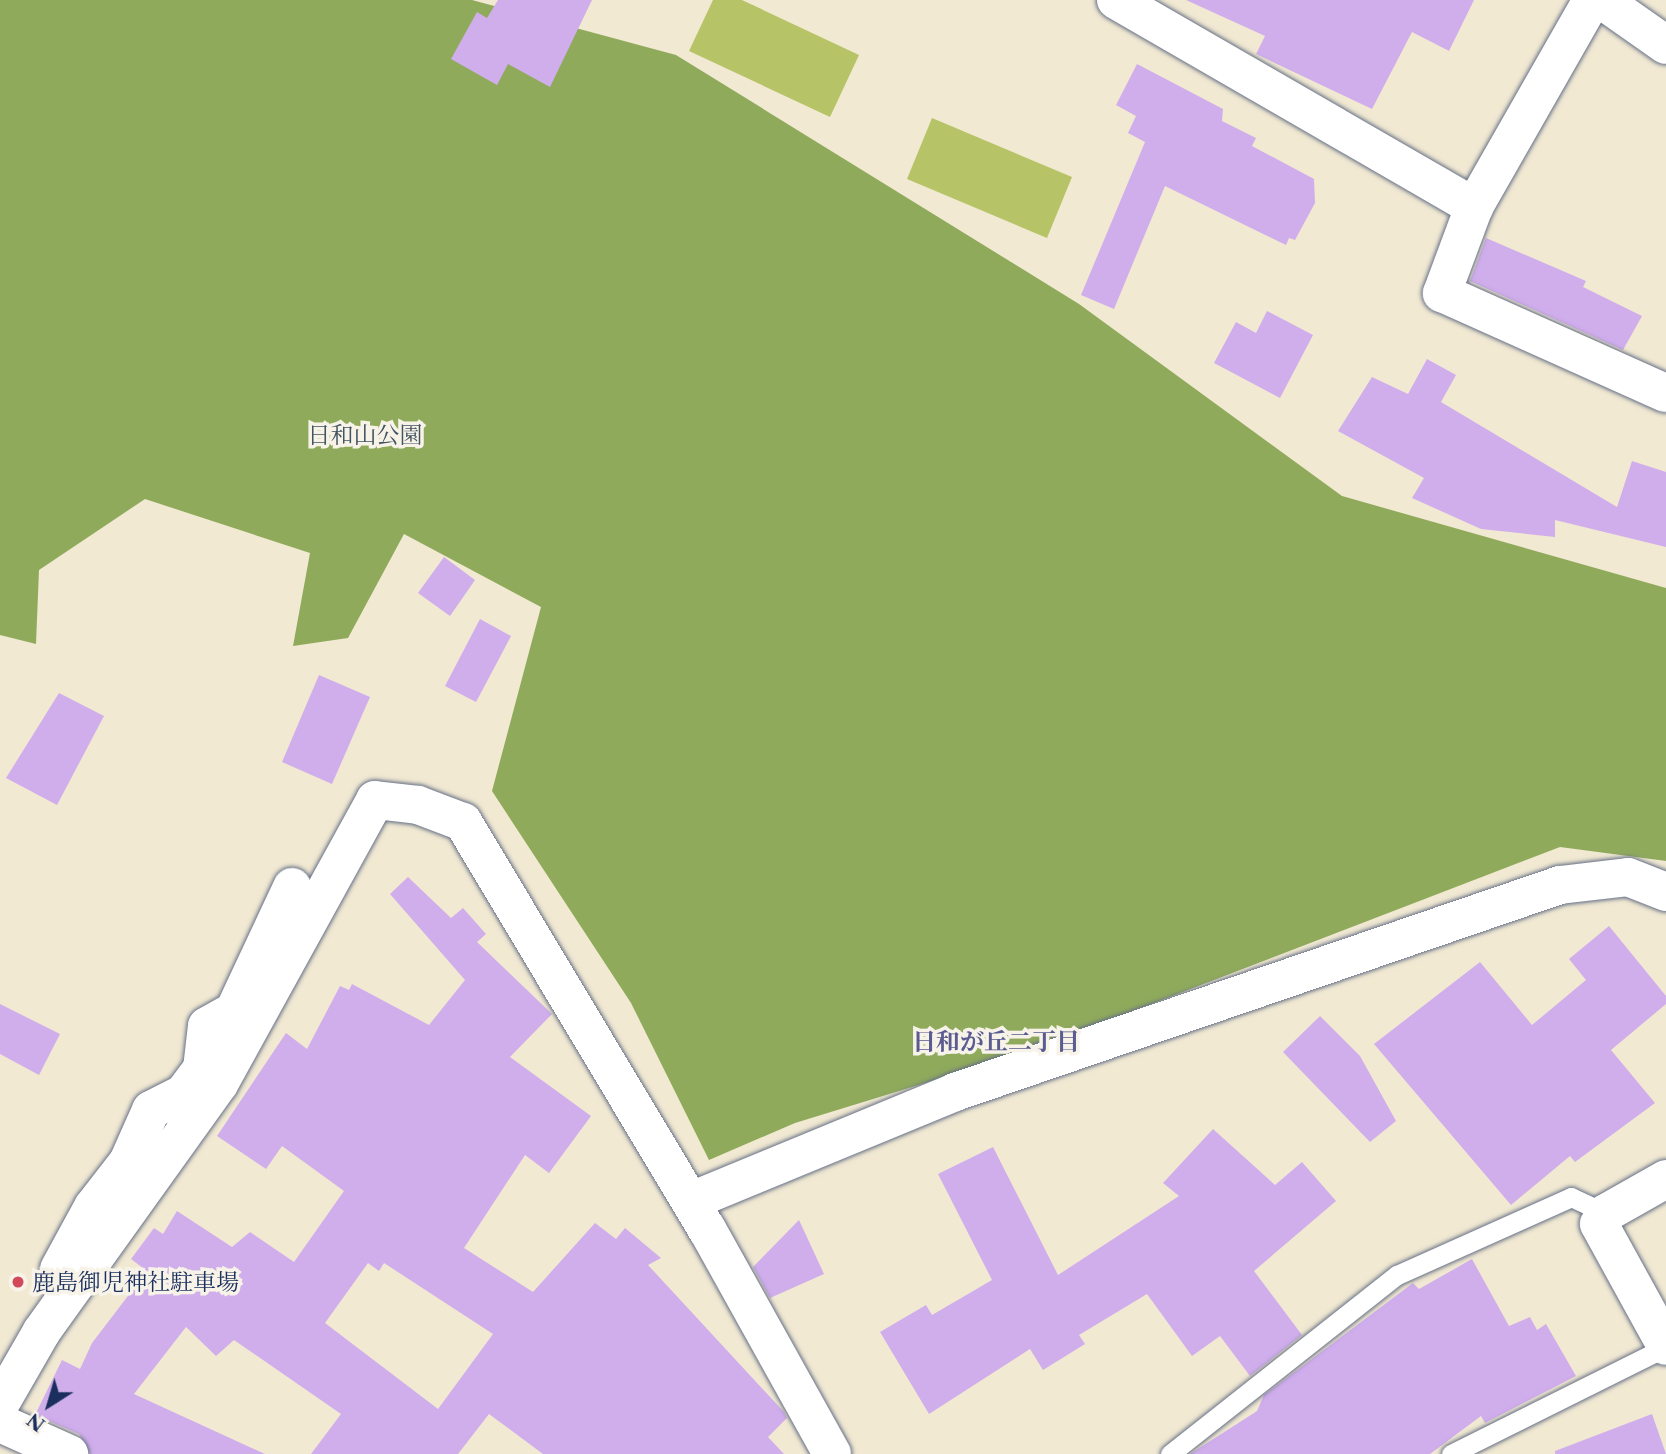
<!DOCTYPE html>
<html>
<head>
<meta charset="utf-8">
<style>
  body { margin:0 }
  #map { position:relative; width:1666px; height:1454px; overflow:hidden; background:#f1e9d2; font-family:"Libre Caslon Text","Noto Serif JP",serif }
  div>[style] { position:absolute }
  .green>* { inset:0; background:#b6c467 }
  .forest>* { inset:0; background:#90aa5c }
  .building>* { inset:0; background:#d0aeec }
  .roads { filter:drop-shadow(0 0 2px #667087) drop-shadow(0 0 2px #667087) }
  .lane>* { height:19px; margin:-9.5px; padding:0 9.5px; transform-origin:9.5px; border-radius:9.5px; background:#fff }
  .street>* { height:38px; margin:-19px; padding:0 19px; transform-origin:19px; border-radius:19px; background:#fff }
  .dots>* { width:19px; height:19px; translate:-50% -50%; box-sizing:border-box; border:4px solid #f7f3e8; border-radius:50% }
  span { translate:-50% -50%; white-space:nowrap; text-align:center; line-height:1.15; -webkit-text-stroke:7px #f7f3e8; paint-order:stroke }
  .park-label { font-size:23px; color:#425460 }
  .poi-label { font-size:23px; color:#1b2f5e }
  .left { translate:0 -50%; text-align:left }
  .neighbourhood-label { font-size:24px; color:#5a5b90; font-weight:700 }
  .north { position:absolute; left:14px; top:1370px; width:70px; height:70px; -webkit-text-stroke:5px #f7f3e8; paint-order:stroke; rotate:217deg; font-size:19px; font-weight:700; line-height:28px; text-align:center; color:#1b2f5e }
  .north::after { content:''; display:block; margin:auto; width:24px; height:32px; background:#1b2f5e; clip-path:polygon(50% 0,100% 100%,50% 72%,0 100%) }
</style>
</head>
<body>
<div id="map">
  <div class="green">
    <i style="clip-path:polygon(713px 0,742px 0,859px 55px,830px 117px,689px 51px)"></i>
    <i style="clip-path:polygon(932px 118px,1072px 177px,1047px 238px,907px 179px)"></i>
  </div>
  <div class="forest">
    <i style="clip-path:polygon(0 0,472px 0,676px 55px,1079px 304px,1342px 496px,1666px 588px,1666px 861px,1560px 847px,1029px 1051px,795px 1123px,709px 1160px,631px 1003px,492px 791px,541px 607px,404px 534px,348px 638px,293px 646px,310px 553px,145px 499px,39px 570px,36px 644px,0 635px)"></i>
  </div>
  <div class="building">
    <i style="clip-path:polygon(498px 0,592px 0,550px 87px,508px 64px,497px 85px,451px 59px,477px 12px,487px 18px)"></i>
    <i style="clip-path:polygon(1186px 0,1474px 0,1449px 51px,1412px 32px,1372px 109px,1256px 54px,1265px 36px)"></i>
    <i style="clip-path:polygon(1137px 64px,1223px 109px,1222px 121px,1256px 138px,1252px 146px,1314px 179px,1315px 203px,1295px 240px,1289px 238px,1286px 245px,1165px 186px,1114px 309px,1081px 295px,1145px 142px,1128px 133px,1136px 116px,1116px 105px)"></i>
    <i style="clip-path:polygon(1486px 238px,1586px 281px,1583px 287px,1642px 316px,1623px 350px,1470px 281px)"></i>
    <i style="clip-path:polygon(1267px 311px,1313px 335px,1280px 398px,1214px 363px,1236px 322px,1256px 333px)"></i>
    <i style="clip-path:polygon(1427px 359px,1456px 375px,1441px 402px,1617px 507px,1632px 461px,1666px 472px,1666px 547px,1555px 520px,1555px 537px,1481px 529px,1412px 498px,1424px 478px,1338px 431px,1372px 377px,1408px 394px)"></i>
    <i style="clip-path:polygon(444px 557px,475px 580px,450px 616px,418px 593px)"></i>
    <i style="clip-path:polygon(480px 619px,511px 636px,476px 702px,445px 686px)"></i>
    <i style="clip-path:polygon(319px 675px,370px 697px,332px 784px,282px 762px)"></i>
    <i style="clip-path:polygon(59px 693px,104px 716px,57px 805px,6px 778px)"></i>
    <i style="clip-path:polygon(evenodd,408px 877px,451px 918px,463px 908px,486px 934px,477px 942px,552px 1014px,510px 1057px,591px 1116px,549px 1173px,525px 1155px,464px 1248px,533px 1292px,595px 1223px,616px 1239px,625px 1228px,661px 1258px,648px 1265px,784px 1412px,787px 1418px,768px 1437px,784px 1454px,543px 1454px,489px 1414px,458px 1454px,311px 1454px,341px 1414px,234px 1340px,216px 1356px,186px 1327px,134px 1394px,265px 1454px,90px 1454px,79px 1434px,35px 1415px,62px 1360px,80px 1369px,92px 1343px,147px 1271px,131px 1259px,154px 1228px,163px 1234px,177px 1211px,232px 1247px,250px 1232px,294px 1262px,344px 1191px,282px 1146px,266px 1169px,217px 1136px,286px 1033px,307px 1049px,340px 986px,349px 990px,352px 984px,429px 1025px,465px 980px,390px 894px,408px 877px,368px 1263px,379px 1271px,384px 1263px,493px 1334px,438px 1409px,325px 1323px,368px 1263px)"></i>
    <i style="clip-path:polygon(1609px 926px,1666px 996px,1666px 1004px,1611px 1050px,1655px 1103px,1575px 1162px,1570px 1156px,1511px 1205px,1374px 1044px,1480px 962px,1532px 1025px,1586px 980px,1569px 959px)"></i>
    <i style="clip-path:polygon(0 1004px,60px 1034px,39px 1075px,0 1054px)"></i>
    <i style="clip-path:polygon(1320px 1016px,1360px 1056px,1396px 1121px,1370px 1142px,1283px 1052px)"></i>
    <i style="clip-path:polygon(1213px 1129px,1275px 1185px,1302px 1162px,1336px 1201px,1254px 1271px,1302px 1335px,1250px 1376px,1220px 1336px,1192px 1356px,1147px 1294px,1079px 1335px,1085px 1344px,1043px 1370px,1030px 1349px,929px 1414px,880px 1332px,926px 1305px,932px 1315px,992px 1280px,938px 1174px,993px 1147px,1058px 1275px,1179px 1196px,1163px 1183px)"></i>
    <i style="clip-path:polygon(799px 1220px,824px 1274px,770px 1298px,753px 1267px)"></i>
    <i style="clip-path:polygon(1472px 1259px,1509px 1326px,1530px 1317px,1537px 1330px,1546px 1324px,1576px 1376px,1485px 1423px,1481px 1416px,1430px 1454px,1190px 1454px,1257px 1411px,1264px 1395px,1413px 1283px,1419px 1289px)"></i>
    <i style="clip-path:polygon(1652px 1414px,1666px 1454px,1555px 1454px,1555px 1451px)"></i>
  </div>
  <div class="roads">
    <div class="lane">
      <i style="left:1170px;top:1454px;width:289px;rotate:-38.3deg"></i>
      <i style="left:1397px;top:1275px;width:191px;rotate:-24.1deg"></i>
      <i style="left:1571px;top:1197px;width:38px;rotate:25deg"></i>
      <i style="left:1451px;top:1454px;width:240px;rotate:-26.5deg"></i>
    </div>
    <div class="street">
      <i style="left:1116px;top:0;width:414px;rotate:30deg"></i>
      <i style="left:1592px;top:0;width:238px;rotate:119.7deg"></i>
      <i style="left:1474px;top:207px;width:92px;rotate:110.4deg"></i>
      <i style="left:1442px;top:293px;width:245px;rotate:24.1deg"></i>
      <i style="left:1602px;top:0;width:78px;rotate:35.1deg"></i>
      <i style="left:1666px;top:1179px;width:69px;rotate:150.5deg"></i>
      <i style="left:1606px;top:1213px;width:13px;rotate:122deg"></i>
      <i style="left:1599px;top:1224px;width:139px;rotate:61.2deg"></i>
      <i style="left:691px;top:1201px;width:286px;rotate:-22.4deg"></i>
      <i style="left:955px;top:1092px;width:639px;rotate:-18.89deg"></i>
      <i style="left:1560px;top:885px;width:68px;rotate:-6.7deg"></i>
      <i style="left:1628px;top:877px;width:41px;rotate:21.5deg"></i>
      <i style="left:59px;top:1269px;width:71px;rotate:-61.3deg"></i>
      <i style="left:93px;top:1207px;width:57px;rotate:-52.1deg"></i>
      <i style="left:128px;top:1162px;width:57px;rotate:-66.1deg"></i>
      <i style="left:151px;top:1110px;width:36px;rotate:-27deg"></i>
      <i style="left:183px;top:1094px;width:31px;rotate:-53deg"></i>
      <i style="left:202px;top:1069px;width:43px;rotate:-83.4deg"></i>
      <i style="left:207px;top:1026px;width:31px;rotate:-29deg"></i>
      <i style="left:234px;top:1011px;width:137px;rotate:-64.9deg"></i>
      <i style="left:0;top:1404px;width:84px;rotate:-60.1deg"></i>
      <i style="left:42px;top:1331px;width:304px;rotate:-54.4deg"></i>
      <i style="left:219px;top:1084px;width:324px;rotate:-61.2deg"></i>
      <i style="left:375px;top:800px;width:43px;rotate:6.6deg"></i>
      <i style="left:418px;top:805px;width:48px;rotate:20.7deg"></i>
      <i style="left:463px;top:822px;width:475px;rotate:59.1deg"></i>
      <i style="left:707px;top:1229px;width:257px;rotate:60.9deg"></i>
      <i style="left:0;top:1423px;width:76px;rotate:24.2deg"></i>
    </div>
  </div>
  <div class="dots">
    <i style="left:18px;top:1282px;background:#d1495b"></i>
  </div>
  <div class="park-label">
    <span style="left:365px;top:435px">日和山公園</span>
  </div>
  <div class="poi-label">
    <span class="left" style="left:32px;top:1282px">鹿島御児神社駐車場</span>
  </div>
  <div class="neighbourhood-label">
    <span style="left:996px;top:1042px">日和が丘二丁目</span>
  </div>
  <div class="north">N</div>
</div>
</body>
</html>
